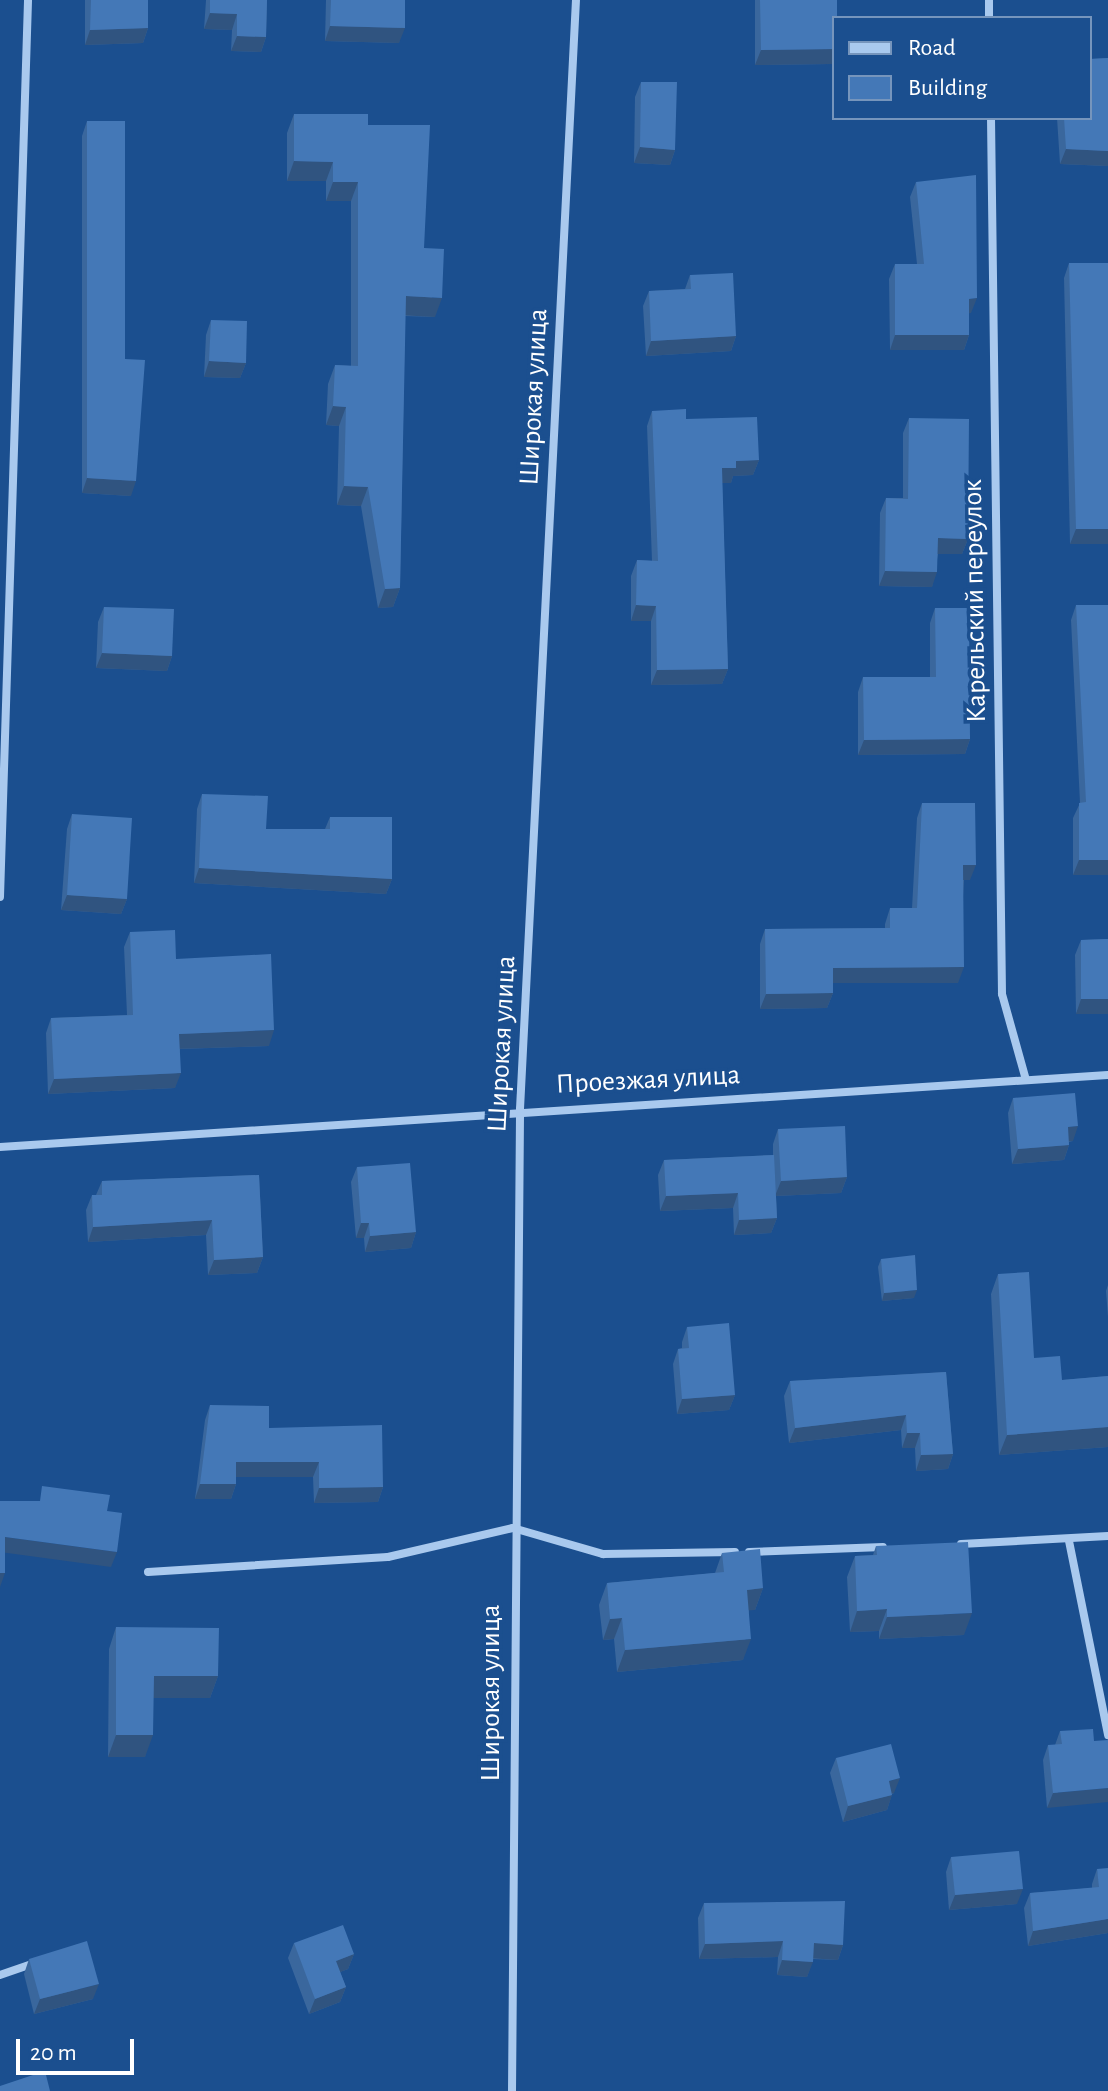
<!DOCTYPE html>
<html>
<head>
<meta charset="utf-8">
<style>
  body { margin:0 }
  #map { position:relative; width:1108px; height:2091px; overflow:hidden; background:#1b4f8f; font-family:"Alegreya Sans",sans-serif }
  div>[style] { position:absolute }
  .minor>* { height:8px; margin:-4px; padding:0 4px; transform-origin:4px; border-radius:4px; background:#a9c9ee }
  .wall>* { inset:0; background:#3a679d }
  .shaded-wall>* { inset:0; background:#305480 }
  .building>* { inset:0; background:#4478b7 }
  span { translate:-50% -50%; white-space:nowrap; text-align:center; line-height:1.15; -webkit-text-stroke:7px #1b4f8f; paint-order:stroke }
  .street-label { font-size:28px; color:#fff }
  .legend { position:absolute; left:832px; top:16px; width:260px; height:104px; box-sizing:border-box; background:#1b4f8f; border:2px solid #7695bc; margin:0; padding:10px 14px; list-style:none; font-size:24px; color:#fff }
  .legend li { display:flex; align-items:center; gap:16px; height:40px }
  .legend b { width:40px; border:2px solid #7695bc }
  .scale { position:absolute; left:16px; top:2039px; width:118px; height:36px; box-sizing:border-box; border:4px solid #fff; border-top:0; padding-left:10px; font-size:24px; line-height:28px; white-space:nowrap; color:#fff; -webkit-text-stroke:6px #1b4f8f; paint-order:stroke }
</style>
</head>
<body>
<div id="map">
  <div class="minor">
    <i style="left:989px;top:0;width:18px;rotate:90deg"></i>
    <i style="left:991px;top:118px;width:876px;rotate:89.28deg"></i>
    <i style="left:1002px;top:994px;width:89px;rotate:74.4deg"></i>
    <i style="left:0;top:897px;width:897px;rotate:-88.21deg"></i>
    <i style="left:0;top:1147px;width:1110px;rotate:-3.72deg"></i>
    <i style="left:1069px;top:1541px;width:198px;rotate:78.6deg"></i>
    <i style="left:961px;top:1544px;width:147px;rotate:-3.1deg"></i>
    <i style="left:749px;top:1552px;width:134px;rotate:-2.1deg"></i>
    <i style="left:148px;top:1572px;width:240px;rotate:-3.6deg"></i>
    <i style="left:388px;top:1557px;width:128px;rotate:-13.1deg"></i>
    <i style="left:513px;top:1528px;width:94px;rotate:16.1deg"></i>
    <i style="left:603px;top:1554px;width:132px;rotate:-0.9deg"></i>
    <i style="left:0;top:1975px;width:39px;rotate:-19deg"></i>
    <i style="left:512px;top:2091px;width:982px;rotate:-89.53deg"></i>
    <i style="left:520px;top:1109px;width:1110px;rotate:-87.11deg"></i>
  </div>
  <div class="wall">
    <i style="clip-path:polygon(85px 0,148px 0,148px 28px,143px 43px,85px 45px)"></i>
    <i style="clip-path:polygon(206px 0,267px 0,266px 37px,261px 52px,231px 51px,232px 30px,204px 29px)"></i>
    <i style="clip-path:polygon(326px 0,405px 0,399px 43px,325px 41px)"></i>
    <i style="clip-path:polygon(755px 0,837px 0,832px 64px,755px 65px)"></i>
    <i style="clip-path:polygon(1108px 58px,1108px 166px,1060px 164px,1057px 118px,1090px 118px,1090px 59px)"></i>
    <i style="clip-path:polygon(641px 82px,675px 150px,670px 165px,634px 163px,635px 97px)"></i>
    <i style="clip-path:polygon(294px 114px,368px 125px,424px 248px,435px 317px,405px 316px,400px 588px,393px 607px,378px 608px,361px 506px,337px 505px,339px 426px,326px 425px,328px 384px,335px 365px,351px 366px,351px 201px,326px 201px,326px 181px,287px 181px,287px 133px)"></i>
    <i style="clip-path:polygon(87px 121px,125px 359px,131px 496px,82px 493px,82px 136px)"></i>
    <i style="clip-path:polygon(916px 182px,971px 313px,969px 313px,969px 335px,964px 350px,890px 350px,889px 279px,895px 264px,917px 264px,910px 197px)"></i>
    <i style="clip-path:polygon(1069px 263px,1108px 263px,1108px 544px,1070px 544px,1064px 278px)"></i>
    <i style="clip-path:polygon(690px 275px,736px 336px,731px 351px,646px 356px,643px 306px,649px 291px,685px 289px)"></i>
    <i style="clip-path:polygon(211px 320px,246px 363px,240px 378px,204px 377px,206px 335px)"></i>
    <i style="clip-path:polygon(652px 411px,686px 419px,759px 460px,753px 475px,733px 476px,731px 483px,722px 483px,728px 669px,722px 684px,651px 685px,651px 621px,631px 621px,631px 576px,637px 560px,652px 561px,647px 426px)"></i>
    <i style="clip-path:polygon(909px 418px,968px 539px,962px 554px,938px 554px,932px 587px,879px 586px,880px 513px,886px 498px,903px 498px,903px 433px)"></i>
    <i style="clip-path:polygon(1076px 605px,1108px 605px,1108px 875px,1073px 875px,1073px 818px,1080px 803px,1071px 620px)"></i>
    <i style="clip-path:polygon(104px 607px,172px 656px,167px 671px,96px 668px,98px 622px)"></i>
    <i style="clip-path:polygon(935px 608px,970px 739px,965px 754px,858px 755px,858px 692px,863px 677px,930px 677px,930px 623px)"></i>
    <i style="clip-path:polygon(202px 794px,266px 829px,325px 829px,330px 817px,392px 879px,386px 894px,194px 883px,197px 809px)"></i>
    <i style="clip-path:polygon(922px 803px,970px 880px,964px 880px,958px 983px,833px 983px,833px 993px,827px 1008px,760px 1009px,760px 944px,765px 929px,885px 928px,885px 924px,890px 908px,912px 908px,917px 818px)"></i>
    <i style="clip-path:polygon(72px 814px,127px 899px,121px 914px,61px 910px,67px 829px)"></i>
    <i style="clip-path:polygon(130px 932px,176px 959px,269px 1046px,180px 1049px,175px 1088px,48px 1094px,46px 1033px,51px 1018px,127px 1015px,124px 947px)"></i>
    <i style="clip-path:polygon(1108px 939px,1076px 1014px,1075px 955px,1081px 940px)"></i>
    <i style="clip-path:polygon(1013px 1098px,1073px 1141px,1069px 1142px,1069px 1145px,1064px 1160px,1012px 1164px,1008px 1113px)"></i>
    <i style="clip-path:polygon(778px 1129px,847px 1177px,841px 1193px,776px 1196px,777px 1218px,771px 1233px,734px 1235px,733px 1208px,660px 1211px,658px 1175px,664px 1160px,773px 1155px,773px 1144px)"></i>
    <i style="clip-path:polygon(357px 1167px,416px 1232px,411px 1248px,365px 1252px,364px 1238px,356px 1238px,351px 1182px)"></i>
    <i style="clip-path:polygon(259px 1175px,263px 1257px,257px 1273px,208px 1275px,206px 1235px,88px 1242px,86px 1210px,92px 1195px,96px 1195px,102px 1181px)"></i>
    <i style="clip-path:polygon(881px 1259px,914px 1298px,882px 1301px,878px 1267px)"></i>
    <i style="clip-path:polygon(998px 1274px,1034px 1358px,1062px 1380px,1108px 1376px,1108px 1447px,999px 1455px,991px 1294px)"></i>
    <i style="clip-path:polygon(1108px 1285px,1108px 1317px,1106px 1291px)"></i>
    <i style="clip-path:polygon(687px 1327px,735px 1395px,729px 1410px,677px 1414px,673px 1364px,678px 1349px,682px 1348px,682px 1342px)"></i>
    <i style="clip-path:polygon(946px 1372px,953px 1454px,948px 1469px,916px 1471px,915px 1448px,902px 1448px,901px 1430px,789px 1443px,784px 1396px,790px 1381px)"></i>
    <i style="clip-path:polygon(210px 1405px,269px 1428px,383px 1487px,378px 1502px,314px 1503px,313px 1477px,236px 1477px,236px 1484px,231px 1499px,195px 1499px,205px 1420px)"></i>
    <i style="clip-path:polygon(876px 1546px,964px 1635px,879px 1639px,879px 1631px,850px 1632px,847px 1577px,855px 1556px,873px 1555px)"></i>
    <i style="clip-path:polygon(722px 1553px,763px 1588px,755px 1610px,749px 1610px,743px 1660px,617px 1672px,614px 1639px,603px 1640px,599px 1605px,607px 1583px,715px 1573px)"></i>
    <i style="clip-path:polygon(116px 1627px,218px 1676px,210px 1698px,153px 1698px,145px 1757px,108px 1757px,109px 1649px)"></i>
    <i style="clip-path:polygon(1060px 1731px,1094px 1741px,1047px 1808px,1043px 1760px,1048px 1745px,1055px 1745px)"></i>
    <i style="clip-path:polygon(836px 1758px,894px 1793px,892px 1794px,887px 1810px,843px 1822px,830px 1773px)"></i>
    <i style="clip-path:polygon(951px 1857px,1017px 1904px,949px 1910px,946px 1872px)"></i>
    <i style="clip-path:polygon(1097px 1869px,1108px 1933px,1028px 1946px,1024px 1908px,1030px 1893px,1092px 1888px,1092px 1884px)"></i>
    <i style="clip-path:polygon(704px 1903px,843px 1945px,838px 1960px,813px 1959px,807px 1977px,777px 1975px,778px 1957px,699px 1959px,698px 1918px)"></i>
    <i style="clip-path:polygon(294px 1943px,354px 1954px,348px 1969px,340px 1972px,346px 1987px,340px 2002px,309px 2014px,288px 1958px)"></i>
    <i style="clip-path:polygon(29px 1959px,93px 1999px,34px 2014px,24px 1974px)"></i>
  </div>
  <div class="shaded-wall">
    <i style="clip-path:polygon(210px 13px,237px 14px,232px 30px,204px 29px)"></i>
    <i style="clip-path:polygon(330px 26px,405px 28px,399px 43px,325px 41px)"></i>
    <i style="clip-path:polygon(148px 28px,143px 43px,85px 45px,90px 30px)"></i>
    <i style="clip-path:polygon(237px 36px,266px 37px,261px 52px,231px 51px)"></i>
    <i style="clip-path:polygon(834px 49px,834px 58px,832px 64px,755px 65px,761px 50px)"></i>
    <i style="clip-path:polygon(640px 147px,675px 150px,670px 165px,634px 163px)"></i>
    <i style="clip-path:polygon(1066px 149px,1108px 151px,1108px 166px,1060px 164px)"></i>
    <i style="clip-path:polygon(294px 161px,333px 162px,326px 181px,287px 181px)"></i>
    <i style="clip-path:polygon(333px 182px,358px 182px,351px 201px,326px 201px)"></i>
    <i style="clip-path:polygon(406px 296px,442px 298px,435px 317px,399px 315px)"></i>
    <i style="clip-path:polygon(977px 298px,971px 313px,964px 314px,969px 299px)"></i>
    <i style="clip-path:polygon(895px 335px,969px 335px,964px 350px,890px 350px)"></i>
    <i style="clip-path:polygon(736px 336px,731px 351px,646px 356px,651px 341px)"></i>
    <i style="clip-path:polygon(209px 361px,246px 363px,240px 378px,204px 377px)"></i>
    <i style="clip-path:polygon(333px 406px,346px 407px,339px 426px,326px 425px)"></i>
    <i style="clip-path:polygon(759px 460px,753px 475px,733px 476px,731px 483px,716px 483px,722px 468px,736px 461px)"></i>
    <i style="clip-path:polygon(87px 478px,136px 481px,131px 496px,82px 493px)"></i>
    <i style="clip-path:polygon(344px 486px,368px 487px,361px 506px,337px 505px)"></i>
    <i style="clip-path:polygon(1076px 529px,1108px 529px,1108px 544px,1070px 544px)"></i>
    <i style="clip-path:polygon(938px 538px,968px 539px,962px 554px,933px 554px)"></i>
    <i style="clip-path:polygon(885px 571px,937px 572px,932px 587px,879px 586px)"></i>
    <i style="clip-path:polygon(400px 588px,393px 607px,378px 608px,385px 589px)"></i>
    <i style="clip-path:polygon(636px 605px,656px 606px,651px 621px,631px 621px)"></i>
    <i style="clip-path:polygon(102px 653px,172px 656px,167px 671px,96px 668px)"></i>
    <i style="clip-path:polygon(728px 669px,722px 684px,651px 685px,657px 670px)"></i>
    <i style="clip-path:polygon(970px 739px,965px 754px,858px 755px,864px 740px)"></i>
    <i style="clip-path:polygon(1079px 860px,1108px 860px,1108px 875px,1073px 875px)"></i>
    <i style="clip-path:polygon(963px 865px,976px 865px,970px 880px,958px 880px)"></i>
    <i style="clip-path:polygon(199px 868px,392px 879px,386px 894px,194px 883px)"></i>
    <i style="clip-path:polygon(67px 895px,127px 899px,121px 914px,61px 910px)"></i>
    <i style="clip-path:polygon(964px 967px,958px 983px,827px 983px,833px 968px)"></i>
    <i style="clip-path:polygon(833px 993px,827px 1008px,760px 1009px,766px 994px)"></i>
    <i style="clip-path:polygon(1081px 999px,1108px 999px,1108px 1014px,1076px 1014px)"></i>
    <i style="clip-path:polygon(274px 1030px,269px 1046px,174px 1049px,179px 1034px)"></i>
    <i style="clip-path:polygon(181px 1073px,175px 1088px,48px 1094px,54px 1079px)"></i>
    <i style="clip-path:polygon(1078px 1126px,1073px 1141px,1062px 1142px,1068px 1127px)"></i>
    <i style="clip-path:polygon(1069px 1145px,1064px 1160px,1012px 1164px,1018px 1149px)"></i>
    <i style="clip-path:polygon(847px 1177px,841px 1193px,775px 1196px,781px 1181px)"></i>
    <i style="clip-path:polygon(738px 1193px,733px 1208px,660px 1211px,666px 1196px)"></i>
    <i style="clip-path:polygon(777px 1218px,771px 1233px,734px 1235px,739px 1220px)"></i>
    <i style="clip-path:polygon(212px 1220px,206px 1235px,88px 1242px,93px 1227px)"></i>
    <i style="clip-path:polygon(361px 1223px,369px 1223px,364px 1238px,356px 1238px)"></i>
    <i style="clip-path:polygon(416px 1232px,411px 1248px,365px 1252px,370px 1236px)"></i>
    <i style="clip-path:polygon(263px 1257px,257px 1273px,208px 1275px,214px 1260px)"></i>
    <i style="clip-path:polygon(917px 1290px,914px 1298px,882px 1301px,884px 1293px)"></i>
    <i style="clip-path:polygon(735px 1395px,729px 1410px,677px 1414px,682px 1399px)"></i>
    <i style="clip-path:polygon(906px 1415px,901px 1430px,789px 1443px,795px 1428px)"></i>
    <i style="clip-path:polygon(1108px 1427px,1108px 1447px,999px 1455px,1007px 1435px)"></i>
    <i style="clip-path:polygon(907px 1433px,920px 1433px,915px 1448px,902px 1448px)"></i>
    <i style="clip-path:polygon(953px 1454px,948px 1469px,916px 1471px,921px 1455px)"></i>
    <i style="clip-path:polygon(236px 1462px,319px 1462px,313px 1477px,231px 1477px)"></i>
    <i style="clip-path:polygon(200px 1484px,236px 1484px,231px 1499px,195px 1499px)"></i>
    <i style="clip-path:polygon(383px 1487px,378px 1502px,314px 1503px,319px 1488px)"></i>
    <i style="clip-path:polygon(5px 1537px,117px 1552px,111px 1567px,0 1552px)"></i>
    <i style="clip-path:polygon(0 1573px,5px 1573px,0 1587px)"></i>
    <i style="clip-path:polygon(763px 1588px,755px 1610px,739px 1611px,747px 1590px)"></i>
    <i style="clip-path:polygon(887px 1609px,879px 1631px,850px 1632px,857px 1611px)"></i>
    <i style="clip-path:polygon(972px 1613px,964px 1635px,879px 1639px,887px 1617px)"></i>
    <i style="clip-path:polygon(622px 1618px,614px 1639px,603px 1640px,610px 1619px)"></i>
    <i style="clip-path:polygon(751px 1639px,743px 1660px,617px 1672px,625px 1650px)"></i>
    <i style="clip-path:polygon(154px 1676px,218px 1676px,210px 1698px,146px 1698px)"></i>
    <i style="clip-path:polygon(116px 1735px,153px 1735px,145px 1757px,108px 1757px)"></i>
    <i style="clip-path:polygon(900px 1778px,894px 1793px,883px 1796px,889px 1781px)"></i>
    <i style="clip-path:polygon(1108px 1788px,1108px 1802px,1047px 1808px,1053px 1793px)"></i>
    <i style="clip-path:polygon(892px 1795px,887px 1810px,843px 1822px,848px 1806px)"></i>
    <i style="clip-path:polygon(1023px 1889px,1017px 1904px,949px 1910px,955px 1895px)"></i>
    <i style="clip-path:polygon(1108px 1919px,1108px 1933px,1028px 1946px,1033px 1931px)"></i>
    <i style="clip-path:polygon(783px 1941px,778px 1957px,699px 1959px,705px 1944px)"></i>
    <i style="clip-path:polygon(814px 1943px,843px 1945px,838px 1960px,808px 1958px)"></i>
    <i style="clip-path:polygon(354px 1954px,348px 1969px,330px 1976px,336px 1961px)"></i>
    <i style="clip-path:polygon(782px 1960px,813px 1962px,807px 1977px,777px 1975px)"></i>
    <i style="clip-path:polygon(99px 1984px,93px 1999px,34px 2014px,40px 1999px)"></i>
    <i style="clip-path:polygon(346px 1987px,340px 2002px,309px 2014px,315px 1999px)"></i>
  </div>
  <div class="building">
    <i style="clip-path:polygon(91px 0,148px 0,148px 28px,90px 30px)"></i>
    <i style="clip-path:polygon(210px 0,267px 0,266px 37px,237px 36px,237px 14px,210px 13px)"></i>
    <i style="clip-path:polygon(331px 0,405px 0,405px 28px,330px 26px)"></i>
    <i style="clip-path:polygon(760px 0,837px 0,837px 18px,834px 18px,834px 49px,761px 50px)"></i>
    <i style="clip-path:polygon(1108px 58px,1108px 151px,1066px 149px,1064px 118px,1090px 118px,1090px 59px)"></i>
    <i style="clip-path:polygon(641px 82px,677px 82px,675px 150px,640px 147px)"></i>
    <i style="clip-path:polygon(294px 114px,368px 114px,368px 125px,430px 125px,424px 248px,444px 249px,442px 298px,406px 296px,400px 588px,385px 589px,368px 487px,344px 486px,346px 407px,333px 406px,335px 365px,358px 366px,358px 182px,333px 182px,333px 162px,294px 161px)"></i>
    <i style="clip-path:polygon(87px 121px,125px 121px,125px 359px,145px 360px,136px 481px,87px 478px)"></i>
    <i style="clip-path:polygon(976px 175px,977px 298px,969px 299px,969px 335px,895px 335px,895px 264px,924px 264px,916px 182px)"></i>
    <i style="clip-path:polygon(1069px 263px,1108px 263px,1108px 529px,1076px 529px)"></i>
    <i style="clip-path:polygon(733px 273px,736px 336px,651px 341px,649px 291px,691px 289px,690px 275px)"></i>
    <i style="clip-path:polygon(211px 320px,247px 321px,246px 363px,209px 361px)"></i>
    <i style="clip-path:polygon(686px 409px,686px 419px,757px 417px,759px 460px,736px 461px,736px 468px,722px 468px,728px 669px,657px 670px,656px 606px,636px 605px,637px 560px,658px 561px,652px 411px)"></i>
    <i style="clip-path:polygon(909px 418px,969px 419px,968px 539px,938px 538px,937px 572px,885px 571px,886px 498px,908px 499px)"></i>
    <i style="clip-path:polygon(1076px 605px,1108px 605px,1108px 860px,1079px 860px,1079px 803px,1086px 802px)"></i>
    <i style="clip-path:polygon(104px 607px,174px 609px,172px 656px,102px 653px)"></i>
    <i style="clip-path:polygon(935px 608px,969px 608px,970px 739px,864px 740px,863px 677px,936px 677px)"></i>
    <i style="clip-path:polygon(202px 794px,268px 796px,266px 829px,330px 829px,330px 817px,392px 817px,392px 879px,199px 868px)"></i>
    <i style="clip-path:polygon(922px 803px,975px 803px,976px 865px,963px 865px,964px 967px,833px 968px,833px 993px,766px 994px,765px 929px,890px 928px,890px 908px,917px 908px)"></i>
    <i style="clip-path:polygon(72px 814px,132px 818px,127px 899px,67px 895px)"></i>
    <i style="clip-path:polygon(175px 930px,176px 959px,271px 954px,274px 1030px,179px 1034px,181px 1073px,54px 1079px,51px 1018px,133px 1015px,130px 932px)"></i>
    <i style="clip-path:polygon(1108px 939px,1108px 999px,1081px 999px,1081px 940px)"></i>
    <i style="clip-path:polygon(1075px 1093px,1078px 1126px,1068px 1127px,1069px 1145px,1018px 1149px,1013px 1098px)"></i>
    <i style="clip-path:polygon(845px 1126px,847px 1177px,781px 1181px,778px 1129px)"></i>
    <i style="clip-path:polygon(774px 1155px,777px 1218px,739px 1220px,738px 1193px,666px 1196px,664px 1160px)"></i>
    <i style="clip-path:polygon(410px 1163px,416px 1232px,370px 1236px,369px 1223px,361px 1223px,357px 1167px)"></i>
    <i style="clip-path:polygon(259px 1175px,263px 1257px,214px 1260px,212px 1220px,93px 1227px,92px 1195px,102px 1195px,102px 1181px)"></i>
    <i style="clip-path:polygon(915px 1255px,917px 1290px,884px 1293px,881px 1259px)"></i>
    <i style="clip-path:polygon(1029px 1272px,1034px 1358px,1060px 1356px,1062px 1380px,1108px 1376px,1108px 1427px,1007px 1435px,998px 1274px)"></i>
    <i style="clip-path:polygon(729px 1323px,735px 1395px,682px 1399px,678px 1349px,689px 1348px,687px 1327px)"></i>
    <i style="clip-path:polygon(946px 1372px,953px 1454px,921px 1455px,920px 1433px,907px 1433px,906px 1415px,795px 1428px,790px 1381px)"></i>
    <i style="clip-path:polygon(210px 1405px,269px 1406px,269px 1428px,382px 1425px,383px 1487px,319px 1488px,319px 1462px,236px 1462px,236px 1484px,200px 1484px)"></i>
    <i style="clip-path:polygon(42px 1486px,110px 1495px,107px 1511px,122px 1513px,117px 1552px,5px 1537px,5px 1573px,0 1573px,0 1501px,40px 1501px)"></i>
    <i style="clip-path:polygon(968px 1542px,972px 1613px,887px 1617px,887px 1609px,857px 1611px,855px 1556px,877px 1555px,876px 1546px)"></i>
    <i style="clip-path:polygon(760px 1549px,763px 1588px,747px 1590px,751px 1639px,625px 1650px,622px 1618px,610px 1619px,607px 1583px,724px 1572px,722px 1553px)"></i>
    <i style="clip-path:polygon(116px 1627px,219px 1628px,218px 1676px,154px 1676px,153px 1735px,116px 1735px)"></i>
    <i style="clip-path:polygon(1093px 1729px,1094px 1741px,1108px 1740px,1108px 1788px,1053px 1793px,1048px 1745px,1062px 1744px,1060px 1731px)"></i>
    <i style="clip-path:polygon(891px 1744px,900px 1778px,889px 1781px,892px 1795px,848px 1806px,836px 1758px)"></i>
    <i style="clip-path:polygon(1019px 1851px,1023px 1889px,955px 1895px,951px 1857px)"></i>
    <i style="clip-path:polygon(1108px 1868px,1108px 1919px,1033px 1931px,1030px 1893px,1099px 1887px,1097px 1869px)"></i>
    <i style="clip-path:polygon(845px 1901px,843px 1945px,814px 1943px,813px 1962px,782px 1960px,783px 1941px,705px 1944px,704px 1903px)"></i>
    <i style="clip-path:polygon(343px 1925px,354px 1954px,336px 1961px,346px 1987px,315px 1999px,294px 1943px)"></i>
    <i style="clip-path:polygon(87px 1941px,99px 1984px,40px 1999px,29px 1959px)"></i>
    <i style="clip-path:polygon(45px 2071px,50px 2091px,0 2091px,0 2086px)"></i>
  </div>
  <div class="street-label">
    <span style="left:534px;top:397px;rotate:-87deg">Широкая улица</span>
    <span style="left:975px;top:601px;rotate:-91deg">Карельский переулок</span>
    <span style="left:502px;top:1044px;rotate:-87deg">Широкая улица</span>
    <span style="left:648px;top:1080px;rotate:-3deg">Проезжая улица</span>
    <span style="left:491px;top:1693px;rotate:-90deg">Широкая улица</span>
  </div>
  <ul class="legend">
  <li><b style="height:10px;background:#a9c9ee"></b>Road</li>
  <li><b style="height:22px;background:#4478b7"></b>Building</li>
  </ul>
  <div class="scale">20 m</div>
</div>
</body>
</html>
